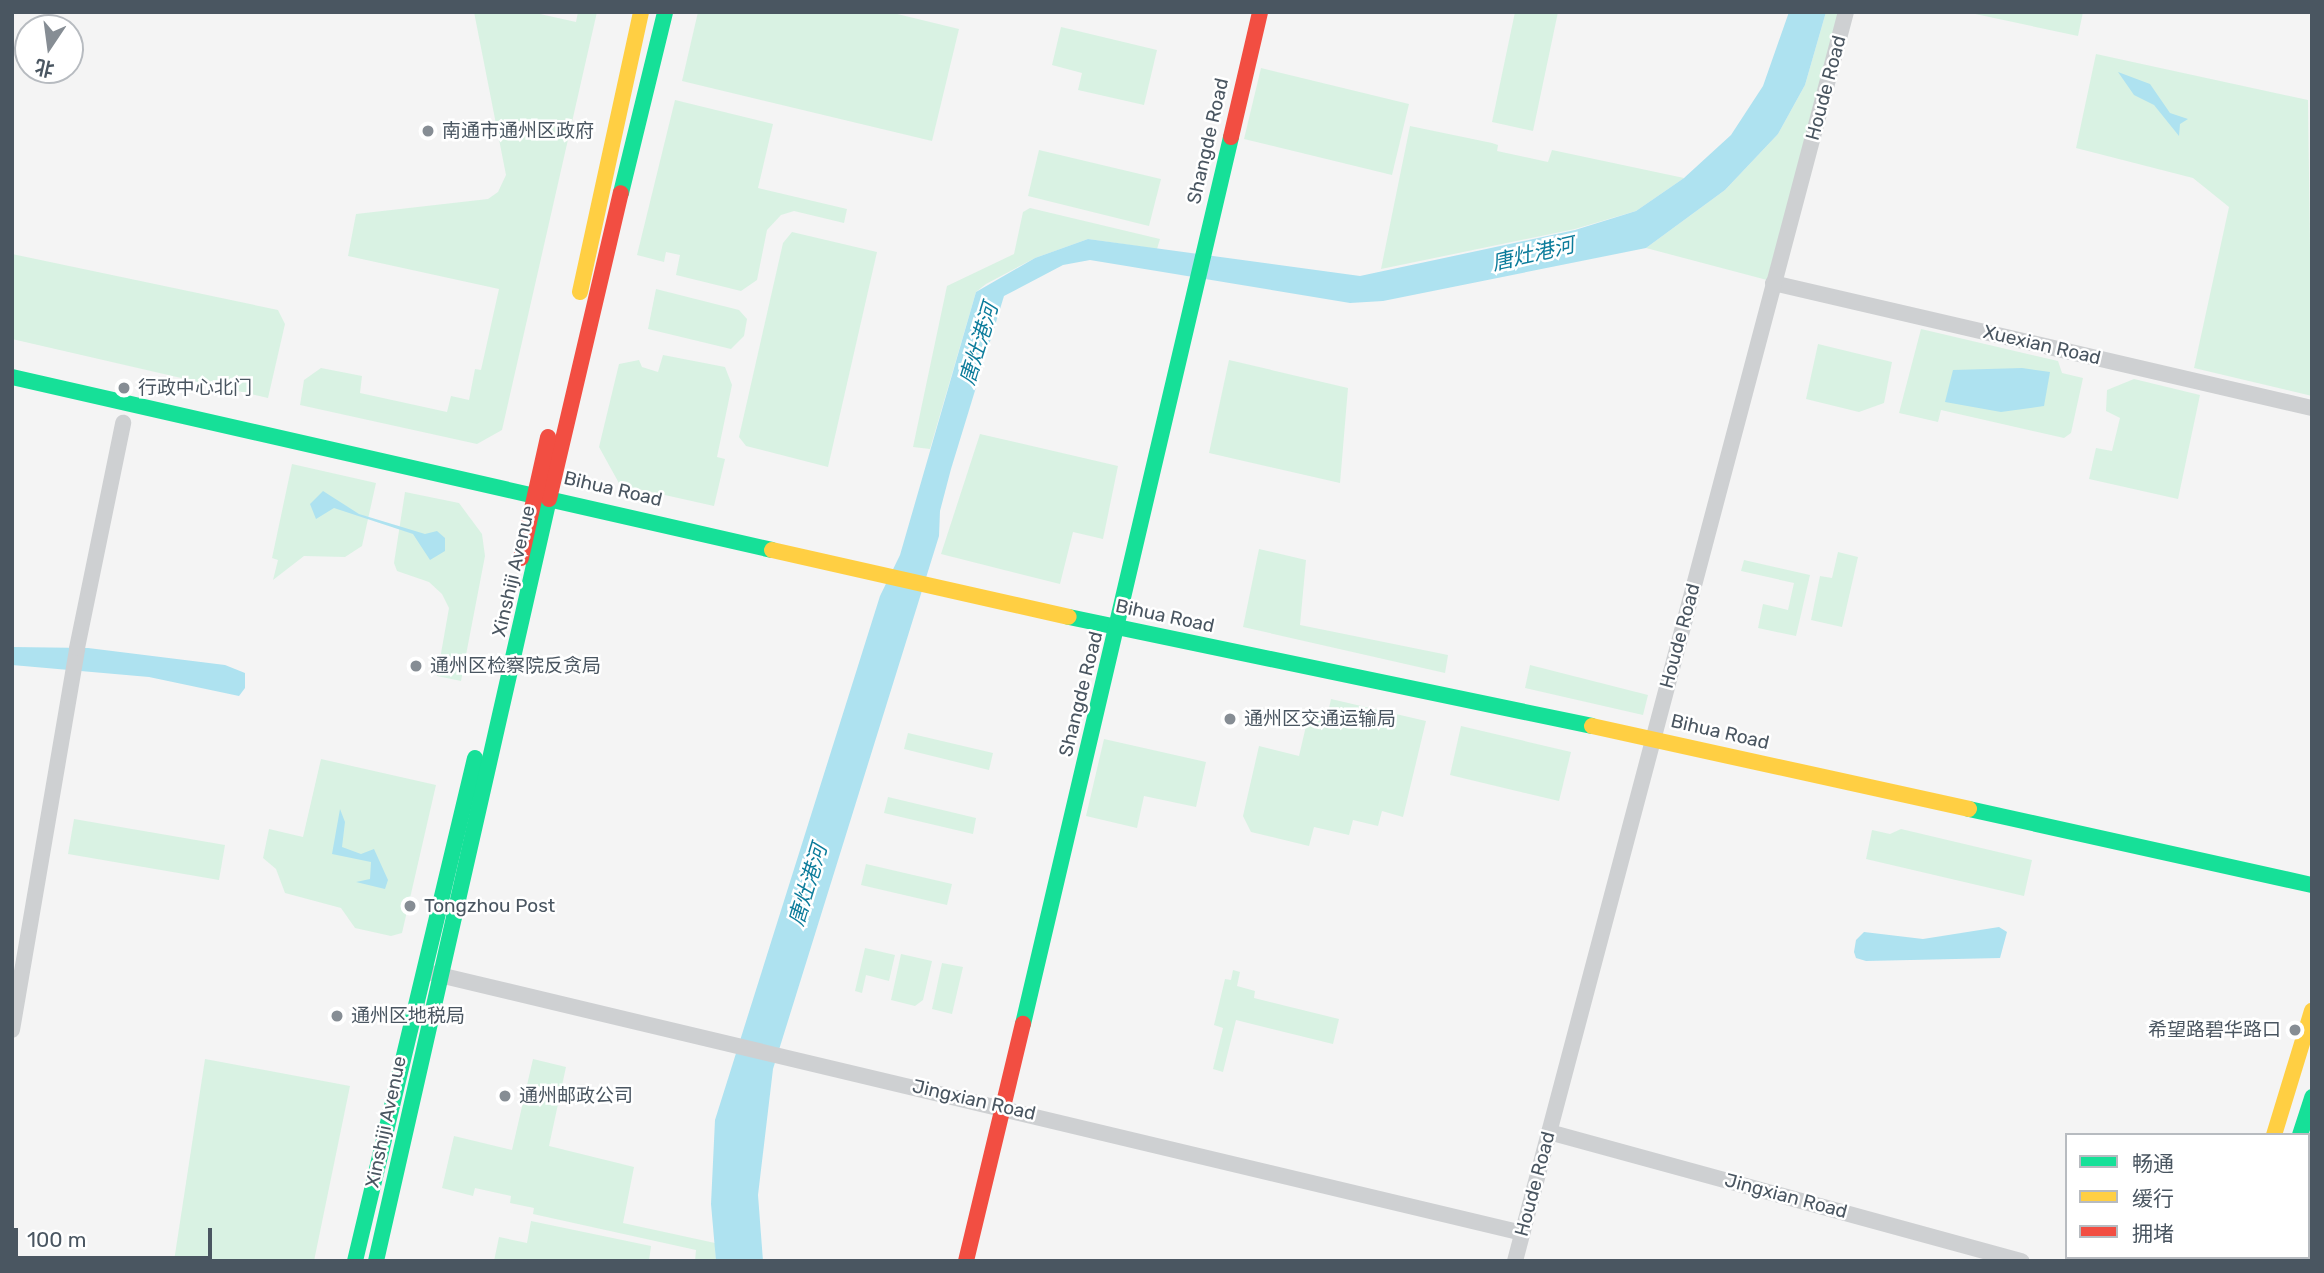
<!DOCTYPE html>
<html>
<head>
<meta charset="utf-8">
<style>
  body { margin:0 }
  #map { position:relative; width:2324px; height:1273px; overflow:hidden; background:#f4f4f4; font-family:Rubik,"Noto Sans SC",sans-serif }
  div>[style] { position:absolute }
  .green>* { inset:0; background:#d9f2e3 }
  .water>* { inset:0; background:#aee2f0 }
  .street>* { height:16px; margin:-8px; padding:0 8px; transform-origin:8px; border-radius:8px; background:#ced0d2 }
  .fast>* { height:16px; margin:-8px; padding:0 8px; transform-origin:8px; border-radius:8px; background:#16e098 }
  .slow>* { height:16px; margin:-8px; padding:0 8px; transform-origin:8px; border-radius:8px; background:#ffcf43 }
  .jam>* { height:16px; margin:-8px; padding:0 8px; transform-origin:8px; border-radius:8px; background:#f24e42 }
  .dots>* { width:19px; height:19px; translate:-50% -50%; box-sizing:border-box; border:4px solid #fff; border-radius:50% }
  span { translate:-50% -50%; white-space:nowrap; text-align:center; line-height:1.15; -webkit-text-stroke:5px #fff; paint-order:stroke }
  .street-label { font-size:19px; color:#4a5661 }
  .poi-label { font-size:19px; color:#4a5661 }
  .left { translate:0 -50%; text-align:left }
  .right { translate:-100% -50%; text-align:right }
  .water-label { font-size:21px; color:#0c7c9b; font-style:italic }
  .frame { position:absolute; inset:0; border:14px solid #4a5661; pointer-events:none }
  .legend { position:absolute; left:2065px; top:1133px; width:245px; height:126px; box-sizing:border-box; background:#fff; border:2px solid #b7bbc0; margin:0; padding:9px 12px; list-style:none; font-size:21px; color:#4a5661 }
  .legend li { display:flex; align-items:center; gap:14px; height:35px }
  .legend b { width:35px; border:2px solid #b7bbc0 }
  .north { position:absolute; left:14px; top:14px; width:70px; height:70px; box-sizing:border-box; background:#fff; border:2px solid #b7bbc0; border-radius:50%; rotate:193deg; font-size:19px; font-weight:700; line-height:28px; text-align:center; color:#4a5661 }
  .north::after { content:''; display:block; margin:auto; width:24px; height:32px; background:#868d94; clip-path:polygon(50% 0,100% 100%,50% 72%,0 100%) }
  .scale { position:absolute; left:14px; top:1228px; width:198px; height:32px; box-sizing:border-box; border:4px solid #4a5661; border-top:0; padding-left:9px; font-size:21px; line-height:24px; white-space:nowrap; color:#4a5661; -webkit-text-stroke:5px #fff; paint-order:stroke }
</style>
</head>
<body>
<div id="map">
  <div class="green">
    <i style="clip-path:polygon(474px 12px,531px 12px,576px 22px,578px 12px,597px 12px,502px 430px,477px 444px,300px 405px,304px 380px,321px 368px,362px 376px,360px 393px,447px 412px,451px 396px,469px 400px,475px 369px,481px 370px,499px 289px,348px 256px,356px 214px,488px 199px,498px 192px,506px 175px)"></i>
    <i style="clip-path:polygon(698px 12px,889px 12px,959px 29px,932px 141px,682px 81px)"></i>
    <i style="clip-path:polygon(1515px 12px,1558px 12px,1533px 131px,1492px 122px)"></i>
    <i style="clip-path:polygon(1826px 12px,1841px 12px,1767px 280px,1646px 248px,1725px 190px,1778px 134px,1805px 85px)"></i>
    <i style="clip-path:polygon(1966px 12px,2083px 12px,2078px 36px)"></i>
    <i style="clip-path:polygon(1061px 27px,1157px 50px,1144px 105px,1078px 90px,1082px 73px,1052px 65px)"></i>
    <i style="clip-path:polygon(2096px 54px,2308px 100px,2312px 396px,2194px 368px,2229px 207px,2193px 178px,2076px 148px)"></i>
    <i style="clip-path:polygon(1261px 68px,1409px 104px,1392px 175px,1244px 139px)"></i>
    <i style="clip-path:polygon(675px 100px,773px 124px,758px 188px,847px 209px,844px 223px,794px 211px,781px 215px,767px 230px,757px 280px,741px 291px,676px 275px,680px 255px,666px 252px,664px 262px,637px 255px)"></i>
    <i style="clip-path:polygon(1410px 126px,1492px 143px,1498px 145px,1497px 151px,1548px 162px,1552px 150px,1684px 178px,1636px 211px,1575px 229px,1381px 269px)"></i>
    <i style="clip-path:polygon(1039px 150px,1161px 179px,1149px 226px,1028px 196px)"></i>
    <i style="clip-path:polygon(1030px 208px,1160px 239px,1157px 249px,1088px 239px,1035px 258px,986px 284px,976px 292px,930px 449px,913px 447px,947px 286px,1014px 254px,1023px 212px)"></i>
    <i style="clip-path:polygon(792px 232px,877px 252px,828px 467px,746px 446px,739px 437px,783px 243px)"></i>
    <i style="clip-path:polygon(12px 254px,278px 310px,285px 324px,268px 398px,12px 339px)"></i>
    <i style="clip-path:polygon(656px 289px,739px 310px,747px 319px,744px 336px,731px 349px,648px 329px)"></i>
    <i style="clip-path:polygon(1921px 329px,2058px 361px,2062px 373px,2083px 378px,2071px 433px,2064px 438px,1941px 410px,1938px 422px,1899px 413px)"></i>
    <i style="clip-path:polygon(1818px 344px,1892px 362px,1884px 403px,1859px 412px,1806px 399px)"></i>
    <i style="clip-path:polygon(663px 355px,725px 367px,732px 385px,717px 457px,725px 459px,714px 506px,620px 485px,599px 447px,619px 364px,639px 360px,642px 367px,658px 372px)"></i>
    <i style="clip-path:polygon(1229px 360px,1348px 388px,1340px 483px,1209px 453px)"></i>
    <i style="clip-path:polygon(2134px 379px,2200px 395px,2178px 499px,2089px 479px,2096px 448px,2112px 451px,2120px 418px,2106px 411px,2107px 390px)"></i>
    <i style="clip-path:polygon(980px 434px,1118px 466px,1103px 539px,1073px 532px,1060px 584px,941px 554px)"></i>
    <i style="clip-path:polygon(292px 464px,376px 483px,362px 546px,345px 557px,304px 556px,273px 580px,278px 560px,272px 558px)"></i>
    <i style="clip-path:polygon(405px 492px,459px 503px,482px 534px,485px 556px,461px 681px,437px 676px,449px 608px,442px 594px,429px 582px,397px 571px,394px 563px)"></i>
    <i style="clip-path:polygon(1259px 549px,1306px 560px,1300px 625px,1448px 655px,1445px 673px,1243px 627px)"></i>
    <i style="clip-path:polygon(1838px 552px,1858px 557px,1842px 627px,1811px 620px,1820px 576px,1832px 578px)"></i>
    <i style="clip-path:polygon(1744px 560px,1810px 575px,1796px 636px,1758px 628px,1763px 604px,1788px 610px,1794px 583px,1741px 571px)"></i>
    <i style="clip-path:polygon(1530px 665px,1648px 695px,1643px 715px,1525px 688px)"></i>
    <i style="clip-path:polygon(1331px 699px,1426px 721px,1403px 817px,1382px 811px,1378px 826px,1353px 820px,1349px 835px,1314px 827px,1309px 846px,1251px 832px,1243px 816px,1259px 746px,1299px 756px,1309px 713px,1327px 717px)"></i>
    <i style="clip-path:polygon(1461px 726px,1571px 752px,1559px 801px,1450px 775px)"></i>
    <i style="clip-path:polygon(908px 733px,993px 753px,989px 770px,904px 749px)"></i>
    <i style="clip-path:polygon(1104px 739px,1206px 762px,1196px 807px,1144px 796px,1137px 828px,1086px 816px)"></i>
    <i style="clip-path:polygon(321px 759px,436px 785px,402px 933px,391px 936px,355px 928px,341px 908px,285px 893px,276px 869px,263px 858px,269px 829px,303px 837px)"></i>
    <i style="clip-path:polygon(888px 797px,976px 818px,973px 834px,884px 813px)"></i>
    <i style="clip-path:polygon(74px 819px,225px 845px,219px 880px,68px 854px)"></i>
    <i style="clip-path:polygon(1901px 829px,2032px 860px,2024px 896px,1866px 859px,1872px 830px,1890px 834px)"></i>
    <i style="clip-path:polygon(866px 864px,952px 884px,947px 905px,861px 885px)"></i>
    <i style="clip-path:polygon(865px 948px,895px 955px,889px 981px,866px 975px,862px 993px,855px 991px)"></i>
    <i style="clip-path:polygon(901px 954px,932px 961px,923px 1000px,915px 1006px,891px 1000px)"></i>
    <i style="clip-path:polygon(942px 963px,963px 967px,952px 1014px,932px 1009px)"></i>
    <i style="clip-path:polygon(1233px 970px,1240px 972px,1237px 986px,1255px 991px,1254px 998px,1339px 1019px,1333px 1044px,1236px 1020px,1223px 1072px,1213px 1069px,1223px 1028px,1214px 1025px,1225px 979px,1231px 980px)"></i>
    <i style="clip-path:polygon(205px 1059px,350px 1086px,314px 1261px,174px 1261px)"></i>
    <i style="clip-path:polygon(533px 1059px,566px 1067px,549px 1146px,634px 1167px,623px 1223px,715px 1243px,716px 1261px,695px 1261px,696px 1250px,533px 1214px,534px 1208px,510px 1203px,511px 1196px,475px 1188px,473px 1196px,442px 1188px,454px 1136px,512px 1150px)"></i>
    <i style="clip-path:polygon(531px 1221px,651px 1246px,649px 1261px,494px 1261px,499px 1237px,527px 1243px)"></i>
  </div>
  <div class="water">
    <i style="clip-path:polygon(1789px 12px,1826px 12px,1805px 85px,1778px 134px,1725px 190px,1646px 248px,1383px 301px,1350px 303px,1090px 260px,1063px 265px,1004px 296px,951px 469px,940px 511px,939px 536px,773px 1069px,758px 1195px,763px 1261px,716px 1261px,711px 1204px,715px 1120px,880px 596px,900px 555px,976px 292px,1035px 258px,1088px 239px,1360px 276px,1575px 230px,1636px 211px,1684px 178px,1731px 135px,1763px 86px)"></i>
    <i style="clip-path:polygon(2118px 72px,2150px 84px,2170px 113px,2188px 119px,2180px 124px,2179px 136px,2154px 105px,2134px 95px)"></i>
    <i style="clip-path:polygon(2022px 368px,2050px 372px,2044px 406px,2001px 412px,1945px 402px,1953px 370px)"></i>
    <i style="clip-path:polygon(323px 491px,359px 514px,425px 534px,437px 531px,445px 538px,445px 551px,430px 560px,413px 534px,334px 508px,316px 519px,310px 504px)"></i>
    <i style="clip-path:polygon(12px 647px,88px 648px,225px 665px,245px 673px,245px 688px,239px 696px,149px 677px,12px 665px)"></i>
    <i style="clip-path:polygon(340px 809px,345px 822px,342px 847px,361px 854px,374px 849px,388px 880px,385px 889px,356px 882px,370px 879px,371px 862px,332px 854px)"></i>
    <i style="clip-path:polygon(1999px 927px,2007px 932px,2000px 958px,1866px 961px,1856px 958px,1854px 952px,1856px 940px,1864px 932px,1923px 939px)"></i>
  </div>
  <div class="street">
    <i style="left:1773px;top:283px;width:553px;rotate:13.06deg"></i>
    <i style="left:431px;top:973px;width:1122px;rotate:13.4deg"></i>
    <i style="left:12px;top:1030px;width:387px;rotate:-80.3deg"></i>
    <i style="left:77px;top:648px;width:230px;rotate:-78.4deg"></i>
    <i style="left:1549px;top:1132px;width:490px;rotate:15.3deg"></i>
    <i style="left:1515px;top:1261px;width:1292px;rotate:-75.16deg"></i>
  </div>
  <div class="fast">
    <i style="left:621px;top:193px;width:186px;rotate:-76.3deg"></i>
    <i style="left:12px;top:377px;width:779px;rotate:12.82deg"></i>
    <i style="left:1069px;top:617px;width:534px;rotate:11.77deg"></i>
    <i style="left:1969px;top:809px;width:351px;rotate:12.5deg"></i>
    <i style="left:1023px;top:1024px;width:911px;rotate:-76.8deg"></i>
    <i style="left:2300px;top:1135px;width:40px;rotate:-72deg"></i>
    <i style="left:355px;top:1261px;width:517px;rotate:-76.58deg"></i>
    <i style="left:376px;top:1261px;width:781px;rotate:-77.21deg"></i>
  </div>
  <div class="slow">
    <i style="left:580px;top:292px;width:287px;rotate:-77.7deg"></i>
    <i style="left:772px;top:550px;width:304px;rotate:12.7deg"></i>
    <i style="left:1592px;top:726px;width:386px;rotate:12.4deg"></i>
    <i style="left:2274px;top:1135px;width:130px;rotate:-73deg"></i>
    <i style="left:2260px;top:1261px;width:4px;rotate:-76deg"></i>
  </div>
  <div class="jam">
    <i style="left:1231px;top:137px;width:128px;rotate:-76.9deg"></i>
    <i style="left:549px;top:499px;width:314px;rotate:-76.8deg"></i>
    <i style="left:521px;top:558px;width:124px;rotate:-77.4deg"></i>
    <i style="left:966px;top:1261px;width:244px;rotate:-76.5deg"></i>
    <i style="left:2235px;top:1261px;width:4px;rotate:-76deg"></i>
  </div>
  <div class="dots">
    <i style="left:428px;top:131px;background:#868d94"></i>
    <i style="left:124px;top:388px;background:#868d94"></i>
    <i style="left:416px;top:666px;background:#868d94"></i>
    <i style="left:1230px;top:719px;background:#868d94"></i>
    <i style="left:410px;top:906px;background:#868d94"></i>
    <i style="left:337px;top:1016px;background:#868d94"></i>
    <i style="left:2295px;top:1030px;background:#868d94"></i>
    <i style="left:505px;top:1096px;background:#868d94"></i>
  </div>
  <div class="street-label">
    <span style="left:1826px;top:88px;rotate:-75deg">Houde Road</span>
    <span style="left:1208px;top:141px;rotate:-77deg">Shangde Road</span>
    <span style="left:2042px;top:345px;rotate:13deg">Xuexian Road</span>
    <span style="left:613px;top:489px;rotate:13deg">Bihua Road</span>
    <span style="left:514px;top:571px;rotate:-77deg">Xinshiji Avenue</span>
    <span style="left:1165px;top:616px;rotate:12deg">Bihua Road</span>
    <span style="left:1680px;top:636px;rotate:-75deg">Houde Road</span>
    <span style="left:1081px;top:694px;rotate:-76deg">Shangde Road</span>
    <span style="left:1720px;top:732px;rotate:13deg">Bihua Road</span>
    <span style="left:974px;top:1100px;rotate:13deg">Jingxian Road</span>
    <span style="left:386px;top:1122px;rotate:-78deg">Xinshiji Avenue</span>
    <span style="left:1535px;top:1184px;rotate:-75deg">Houde Road</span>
    <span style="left:1786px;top:1196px;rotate:15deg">Jingxian Road</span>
  </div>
  <div class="poi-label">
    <span class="left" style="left:442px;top:131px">南通市通州区政府</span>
    <span class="left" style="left:138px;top:388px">行政中心北门</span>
    <span class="left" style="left:430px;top:666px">通州区检察院反贪局</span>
    <span class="left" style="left:1244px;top:719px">通州区交通运输局</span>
    <span class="left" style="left:424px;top:906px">Tongzhou Post</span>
    <span class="left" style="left:351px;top:1016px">通州区地税局</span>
    <span class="right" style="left:2281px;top:1030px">希望路碧华路口</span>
    <span class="left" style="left:519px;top:1096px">通州邮政公司</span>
  </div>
  <div class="water-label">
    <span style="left:1533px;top:254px;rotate:-13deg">唐灶港河</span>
    <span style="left:979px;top:344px;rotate:-73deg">唐灶港河</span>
    <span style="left:808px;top:885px;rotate:-73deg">唐灶港河</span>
  </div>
  <div class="frame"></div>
  <ul class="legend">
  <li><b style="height:9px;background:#16e098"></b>畅通</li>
  <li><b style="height:9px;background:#ffcf43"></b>缓行</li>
  <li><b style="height:9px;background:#f24e42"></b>拥堵</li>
  </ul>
  <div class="north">北</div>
  <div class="scale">100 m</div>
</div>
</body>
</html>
